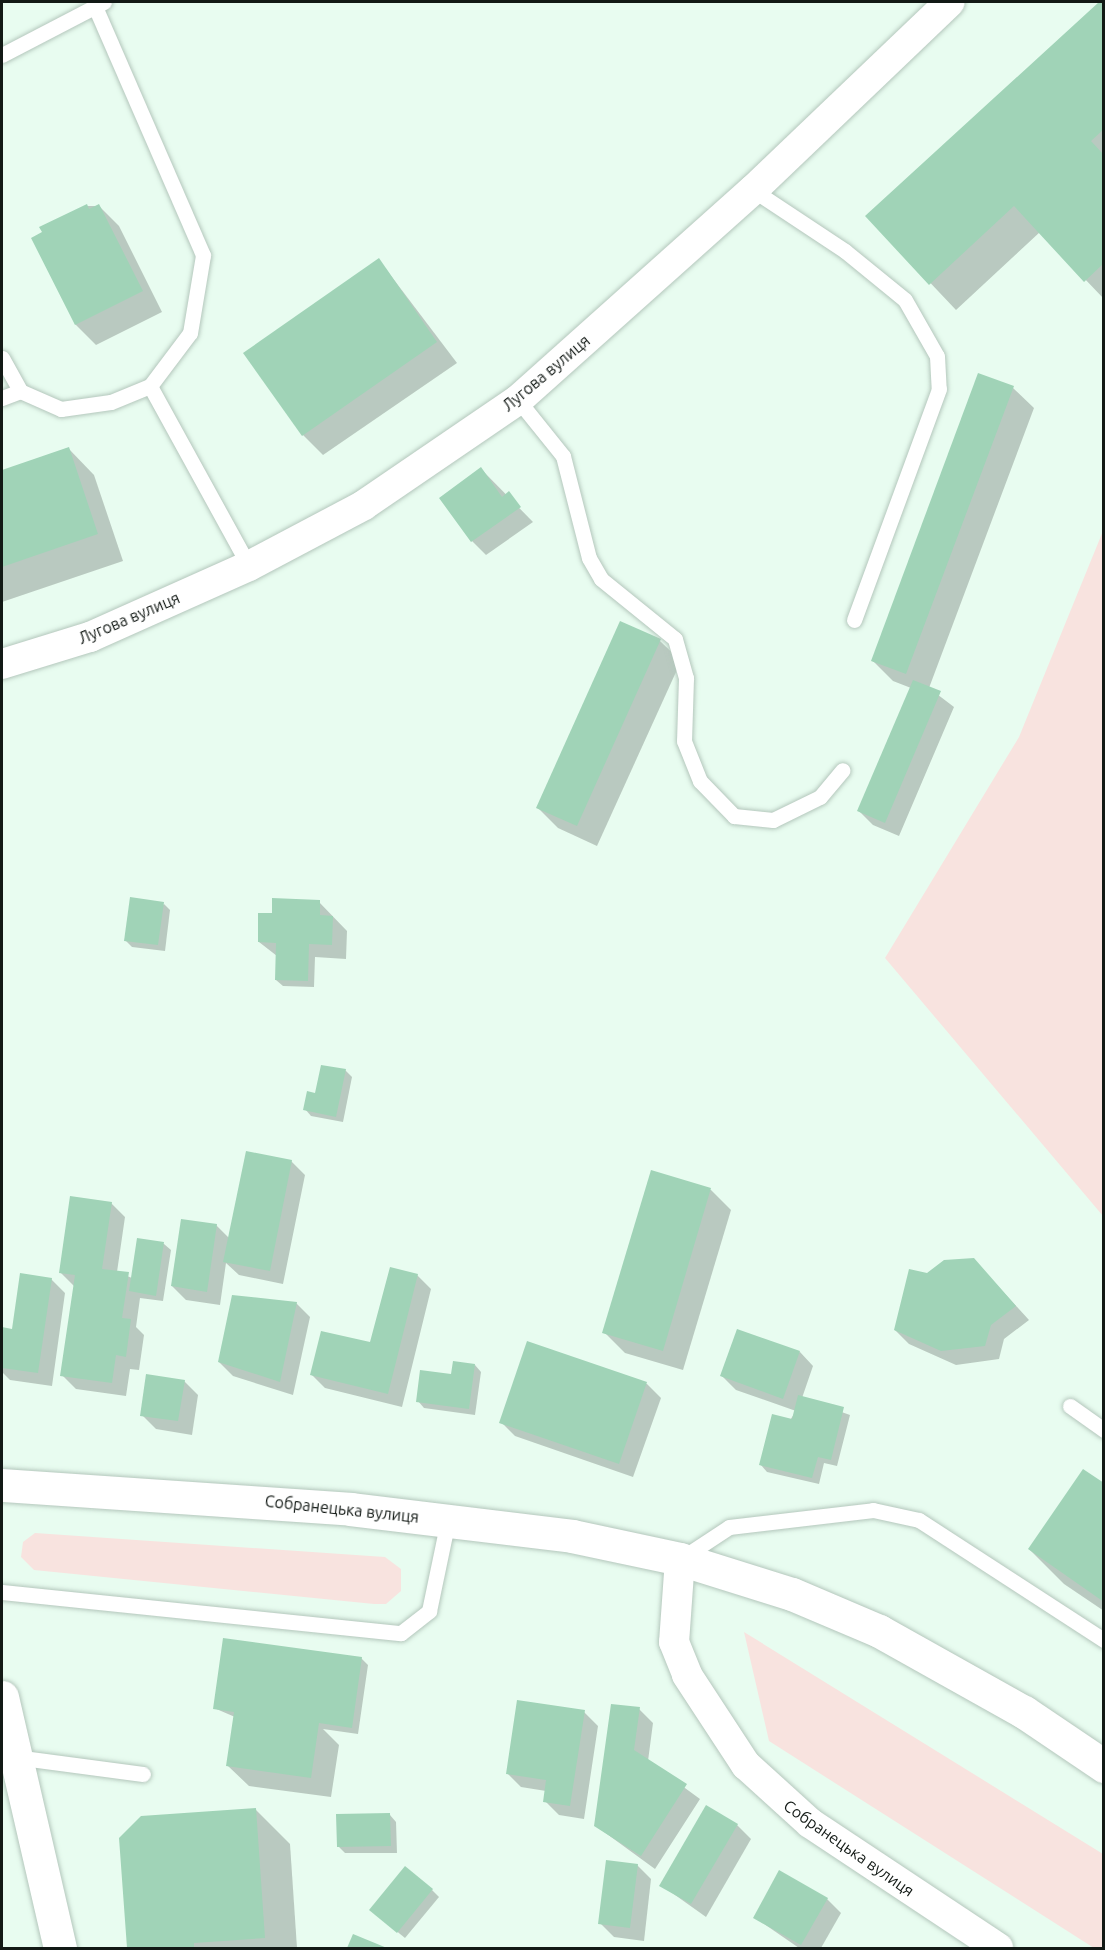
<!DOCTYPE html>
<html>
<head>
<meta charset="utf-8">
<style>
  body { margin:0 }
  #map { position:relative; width:1105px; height:1950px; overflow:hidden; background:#e8fcf0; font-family:Ubuntu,sans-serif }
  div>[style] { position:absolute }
  .green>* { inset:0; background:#f8e3df }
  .shadow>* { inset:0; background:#0003 }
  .building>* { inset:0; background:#a0d3b7 }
  .roads { filter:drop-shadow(0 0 2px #b4c7bc) drop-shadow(0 0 2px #b4c7bc) }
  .lane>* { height:15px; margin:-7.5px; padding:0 7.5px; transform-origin:7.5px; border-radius:7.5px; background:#fff }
  .street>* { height:30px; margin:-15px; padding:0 15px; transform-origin:15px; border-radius:15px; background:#fff }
  .secondary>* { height:33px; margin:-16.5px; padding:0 16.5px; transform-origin:16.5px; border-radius:16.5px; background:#fff }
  span { translate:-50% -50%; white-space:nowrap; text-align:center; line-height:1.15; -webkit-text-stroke:5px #fff; paint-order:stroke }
  .street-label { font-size:16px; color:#121915 }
  .frame { position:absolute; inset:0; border:3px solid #121915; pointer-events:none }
</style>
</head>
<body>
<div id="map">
  <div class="green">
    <i style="clip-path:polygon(1103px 531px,1103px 1216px,885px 958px,1019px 737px)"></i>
    <i style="clip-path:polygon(35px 1533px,385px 1557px,401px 1569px,401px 1591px,386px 1604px,374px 1604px,34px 1570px,21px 1557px,23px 1542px)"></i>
    <i style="clip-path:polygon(744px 1632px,1103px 1854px,1103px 1948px,1094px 1948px,769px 1741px)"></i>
  </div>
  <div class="shadow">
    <i style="clip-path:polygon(1101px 2px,1104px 299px,1040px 232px,956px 310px,867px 216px)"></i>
    <i style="clip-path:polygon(86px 206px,99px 206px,119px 226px,162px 312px,96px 345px,76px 325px,33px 239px)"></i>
    <i style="clip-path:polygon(379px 260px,457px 363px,323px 455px,303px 435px)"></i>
    <i style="clip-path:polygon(1013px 388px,1034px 408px,929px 688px,954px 707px,899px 836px,873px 825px,859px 811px,911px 688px,893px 681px,872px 660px)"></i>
    <i style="clip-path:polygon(68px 448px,94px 475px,123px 561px,2px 602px,2px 471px)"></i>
    <i style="clip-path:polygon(481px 469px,533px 522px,486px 555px,472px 541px)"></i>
    <i style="clip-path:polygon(621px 623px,660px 641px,681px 661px,597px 846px,558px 828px,538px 808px)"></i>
    <i style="clip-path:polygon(319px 902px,347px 931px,346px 959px,315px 957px,314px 987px,283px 986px,276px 980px,277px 956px,259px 942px,273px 915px)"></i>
    <i style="clip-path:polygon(164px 904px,170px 910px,165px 951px,132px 947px,126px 941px)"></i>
    <i style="clip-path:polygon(345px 1070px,352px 1077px,343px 1122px,311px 1116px,305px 1109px)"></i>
    <i style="clip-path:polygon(291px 1161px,305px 1175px,283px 1284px,239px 1275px,226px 1263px,220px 1305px,186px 1300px,172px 1286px,216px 1225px,229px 1238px)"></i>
    <i style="clip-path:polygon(652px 1172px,711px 1190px,731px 1210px,683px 1370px,625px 1353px,604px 1332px)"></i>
    <i style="clip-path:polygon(111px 1203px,125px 1217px,117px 1272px,132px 1278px,138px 1240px,164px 1244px,171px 1250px,163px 1301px,140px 1298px,136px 1327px,144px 1335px,139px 1370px,130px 1369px,126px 1396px,76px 1389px,62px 1375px,75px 1287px,60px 1272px)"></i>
    <i style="clip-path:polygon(928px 1274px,987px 1274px,1029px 1320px,1004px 1339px,999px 1359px,956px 1365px,909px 1344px,895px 1330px)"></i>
    <i style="clip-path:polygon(417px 1275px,431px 1289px,402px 1407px,325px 1388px,311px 1374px,371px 1344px)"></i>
    <i style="clip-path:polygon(51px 1279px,65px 1293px,52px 1386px,10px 1380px,2px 1372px,2px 1329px,14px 1331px)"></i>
    <i style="clip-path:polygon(296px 1303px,310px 1317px,293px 1395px,233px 1376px,219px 1362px)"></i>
    <i style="clip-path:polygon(528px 1343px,647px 1384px,661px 1398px,633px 1477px,515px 1436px,501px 1422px)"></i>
    <i style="clip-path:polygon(800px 1352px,813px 1366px,802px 1398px,850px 1415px,837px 1466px,824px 1463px,819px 1484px,767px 1472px,761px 1465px,796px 1411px,736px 1390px,722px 1376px)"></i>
    <i style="clip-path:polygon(475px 1365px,481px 1372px,475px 1415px,424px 1408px,418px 1401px)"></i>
    <i style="clip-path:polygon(184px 1381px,198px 1395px,192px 1435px,156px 1429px,142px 1415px)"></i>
    <i style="clip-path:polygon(1104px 1485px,1104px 1611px,1064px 1584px,1029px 1549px)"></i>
    <i style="clip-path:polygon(361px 1658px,368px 1665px,358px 1734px,323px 1729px,339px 1745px,331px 1797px,249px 1786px,228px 1766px,235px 1717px,214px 1708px)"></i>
    <i style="clip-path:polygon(639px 1709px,653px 1723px,648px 1761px,700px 1799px,655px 1869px,596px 1826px)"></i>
    <i style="clip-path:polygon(584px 1712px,598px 1726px,584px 1819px,559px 1815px,545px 1801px,546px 1791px,521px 1787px,507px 1773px)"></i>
    <i style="clip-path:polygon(255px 1809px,290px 1844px,297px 1948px,128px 1948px,120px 1839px)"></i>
    <i style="clip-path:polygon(390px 1815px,396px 1822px,397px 1853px,345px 1853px,338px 1846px)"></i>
    <i style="clip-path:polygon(737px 1825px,751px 1839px,706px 1917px,661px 1885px)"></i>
    <i style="clip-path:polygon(637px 1865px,651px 1879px,644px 1941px,614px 1937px,600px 1923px)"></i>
    <i style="clip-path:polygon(432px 1890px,439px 1897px,405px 1938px,378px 1916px)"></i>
    <i style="clip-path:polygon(827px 1899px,841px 1913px,821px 1948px,799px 1948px,754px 1917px)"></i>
  </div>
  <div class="building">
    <i style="clip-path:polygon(1099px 2px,1104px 3px,1104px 129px,1091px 141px,1104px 155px,1104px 263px,1084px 282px,1014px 206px,929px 285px,865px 216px)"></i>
    <i style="clip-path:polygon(87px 204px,89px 209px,99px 204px,143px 291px,75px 325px,31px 238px,42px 232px,39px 227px)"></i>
    <i style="clip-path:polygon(379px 258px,437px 342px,302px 436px,243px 353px)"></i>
    <i style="clip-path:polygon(978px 373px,1014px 386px,906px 674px,871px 661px)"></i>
    <i style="clip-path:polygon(69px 447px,98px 534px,2px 567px,2px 470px)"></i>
    <i style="clip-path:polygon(481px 467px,502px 497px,509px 491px,521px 507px,471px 542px,439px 498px)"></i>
    <i style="clip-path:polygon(620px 621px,661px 639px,577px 826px,536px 808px)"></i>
    <i style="clip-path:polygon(913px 680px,941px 691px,885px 823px,857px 811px)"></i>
    <i style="clip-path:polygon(130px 897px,164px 902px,158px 945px,124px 941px)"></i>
    <i style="clip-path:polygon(272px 898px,320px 900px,320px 915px,333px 916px,332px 945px,309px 944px,308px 981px,275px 980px,276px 943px,258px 942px,258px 913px,272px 913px)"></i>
    <i style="clip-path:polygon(321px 1065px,346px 1069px,336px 1117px,303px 1110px,307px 1091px,315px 1093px)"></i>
    <i style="clip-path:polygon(246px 1151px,292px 1160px,270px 1271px,223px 1262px)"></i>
    <i style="clip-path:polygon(651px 1170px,711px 1188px,663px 1351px,602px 1333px)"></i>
    <i style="clip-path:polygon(70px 1196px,112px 1202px,102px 1269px,129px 1272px,122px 1318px,131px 1319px,126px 1357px,116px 1355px,112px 1383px,60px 1376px,75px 1275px,59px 1273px)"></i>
    <i style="clip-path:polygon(181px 1219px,217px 1224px,207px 1292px,171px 1286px)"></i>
    <i style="clip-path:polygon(137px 1238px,164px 1242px,156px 1296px,129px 1291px)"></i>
    <i style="clip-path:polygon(974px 1258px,1016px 1306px,991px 1325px,985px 1346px,941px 1351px,894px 1330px,909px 1269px,927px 1273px,944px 1260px)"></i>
    <i style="clip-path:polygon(390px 1267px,418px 1274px,388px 1394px,310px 1375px,321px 1331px,370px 1342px)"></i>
    <i style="clip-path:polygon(20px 1273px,52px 1278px,38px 1373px,2px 1368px,2px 1327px,12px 1329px)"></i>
    <i style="clip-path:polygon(232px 1295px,297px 1302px,280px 1382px,218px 1362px)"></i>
    <i style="clip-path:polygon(737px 1329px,800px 1351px,783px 1399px,720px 1376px)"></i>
    <i style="clip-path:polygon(527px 1341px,647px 1382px,619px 1464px,499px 1423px)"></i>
    <i style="clip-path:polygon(453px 1361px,475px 1364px,469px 1409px,416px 1402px,420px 1370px,451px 1374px)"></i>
    <i style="clip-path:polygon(146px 1374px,185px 1380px,178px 1421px,140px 1416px)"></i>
    <i style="clip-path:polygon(798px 1395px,844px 1407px,831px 1460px,818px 1457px,812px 1478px,759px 1465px,772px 1414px,792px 1419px)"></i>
    <i style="clip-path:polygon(1083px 1469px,1104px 1483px,1104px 1602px,1028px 1549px)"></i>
    <i style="clip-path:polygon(223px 1638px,362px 1657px,352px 1728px,319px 1723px,311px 1778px,226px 1766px,234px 1712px,213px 1709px)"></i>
    <i style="clip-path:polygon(517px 1700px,585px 1710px,570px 1806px,543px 1802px,546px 1780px,506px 1774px)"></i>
    <i style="clip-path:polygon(611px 1704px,640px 1707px,634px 1750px,687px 1784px,641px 1856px,594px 1826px)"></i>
    <i style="clip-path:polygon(706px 1805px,738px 1824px,691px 1904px,659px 1886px)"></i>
    <i style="clip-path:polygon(256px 1808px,265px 1938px,194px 1943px,194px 1948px,127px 1948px,119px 1838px,141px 1816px)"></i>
    <i style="clip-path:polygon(390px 1813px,391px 1846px,337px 1847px,336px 1814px)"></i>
    <i style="clip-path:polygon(606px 1860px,638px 1864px,630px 1928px,598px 1924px)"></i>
    <i style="clip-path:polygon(405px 1866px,433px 1889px,397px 1933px,369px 1910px)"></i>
    <i style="clip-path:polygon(779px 1870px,828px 1898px,801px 1945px,753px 1918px)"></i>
    <i style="clip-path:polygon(353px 1934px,387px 1948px,347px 1948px)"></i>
  </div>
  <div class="roads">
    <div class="lane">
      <i style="left:2px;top:55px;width:115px;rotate:-27.5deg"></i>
      <i style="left:753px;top:190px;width:110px;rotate:33.5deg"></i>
      <i style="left:845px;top:251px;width:77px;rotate:39.2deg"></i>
      <i style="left:905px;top:300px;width:64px;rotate:60.3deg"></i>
      <i style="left:937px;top:356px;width:33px;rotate:87deg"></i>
      <i style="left:939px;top:389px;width:246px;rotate:110.2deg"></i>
      <i style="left:2px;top:358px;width:38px;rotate:61deg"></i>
      <i style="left:150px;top:386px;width:205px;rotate:61.2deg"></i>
      <i style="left:2px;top:398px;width:19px;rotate:-21deg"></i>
      <i style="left:20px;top:391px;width:45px;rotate:23.7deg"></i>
      <i style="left:61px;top:409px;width:50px;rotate:-8deg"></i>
      <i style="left:111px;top:402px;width:42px;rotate:-22.3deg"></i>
      <i style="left:150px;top:386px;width:66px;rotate:-53deg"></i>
      <i style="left:190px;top:333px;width:79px;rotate:-80.5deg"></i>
      <i style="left:203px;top:255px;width:270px;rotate:-113.5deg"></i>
      <i style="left:518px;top:400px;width:72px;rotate:51.2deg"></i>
      <i style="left:563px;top:456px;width:105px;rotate:75.7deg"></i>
      <i style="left:589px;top:558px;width:24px;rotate:60deg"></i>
      <i style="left:601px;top:579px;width:95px;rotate:39deg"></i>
      <i style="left:675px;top:639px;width:41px;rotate:74.2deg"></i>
      <i style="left:686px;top:678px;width:63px;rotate:91.8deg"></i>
      <i style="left:684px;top:741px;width:43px;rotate:68.2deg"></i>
      <i style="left:700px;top:781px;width:49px;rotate:45.8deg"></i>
      <i style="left:734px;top:816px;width:39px;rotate:6deg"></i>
      <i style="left:773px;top:820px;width:52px;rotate:-26.1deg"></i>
      <i style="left:820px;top:797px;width:35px;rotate:-50deg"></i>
      <i style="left:1070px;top:1406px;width:42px;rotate:35.2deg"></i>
      <i style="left:682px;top:1558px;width:56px;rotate:-33.4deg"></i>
      <i style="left:729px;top:1527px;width:145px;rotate:-6.7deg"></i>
      <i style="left:873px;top:1510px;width:47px;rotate:12.3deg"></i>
      <i style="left:919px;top:1520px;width:221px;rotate:33deg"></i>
      <i style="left:2px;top:1592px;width:401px;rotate:5.9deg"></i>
      <i style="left:401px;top:1633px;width:36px;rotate:-38deg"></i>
      <i style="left:429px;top:1611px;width:93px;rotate:-78.2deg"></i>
      <i style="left:15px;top:1757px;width:129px;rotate:7.6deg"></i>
    </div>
    <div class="street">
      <i style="left:2px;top:664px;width:92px;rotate:-17.1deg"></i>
      <i style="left:90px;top:637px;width:174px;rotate:-24.1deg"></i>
      <i style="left:249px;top:566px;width:130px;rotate:-27.9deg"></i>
      <i style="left:364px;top:505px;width:186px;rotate:-34.3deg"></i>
      <i style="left:518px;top:400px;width:315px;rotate:-41.8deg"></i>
      <i style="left:753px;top:190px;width:272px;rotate:-43.7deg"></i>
      <i style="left:680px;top:1559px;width:83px;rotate:94.1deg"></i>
      <i style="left:674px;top:1642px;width:35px;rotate:68deg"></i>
      <i style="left:687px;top:1675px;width:108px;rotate:56.8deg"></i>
      <i style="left:746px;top:1765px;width:86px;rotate:42.2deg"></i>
      <i style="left:810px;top:1823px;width:226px;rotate:33.6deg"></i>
    </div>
    <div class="secondary">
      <i style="left:2px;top:1485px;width:349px;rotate:3.9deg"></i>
      <i style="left:350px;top:1509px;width:224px;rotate:6.9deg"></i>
      <i style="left:572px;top:1536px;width:110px;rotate:12deg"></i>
      <i style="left:680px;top:1559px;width:117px;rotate:17.4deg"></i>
      <i style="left:792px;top:1594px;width:95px;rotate:23deg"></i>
      <i style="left:879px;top:1631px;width:166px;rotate:29.2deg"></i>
      <i style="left:1024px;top:1712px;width:97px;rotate:34deg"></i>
      <i style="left:2px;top:1697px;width:258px;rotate:77deg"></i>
    </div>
  </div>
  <div class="street-label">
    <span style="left:546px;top:373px;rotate:-40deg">Лугова вулиця</span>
    <span style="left:129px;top:618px;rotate:-23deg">Лугова вулиця</span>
    <span style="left:342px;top:1509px;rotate:6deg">Собранецька вулиця</span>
    <span style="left:849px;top:1848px;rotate:35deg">Собранецька вулиця</span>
  </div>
  <div class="frame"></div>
</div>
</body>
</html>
